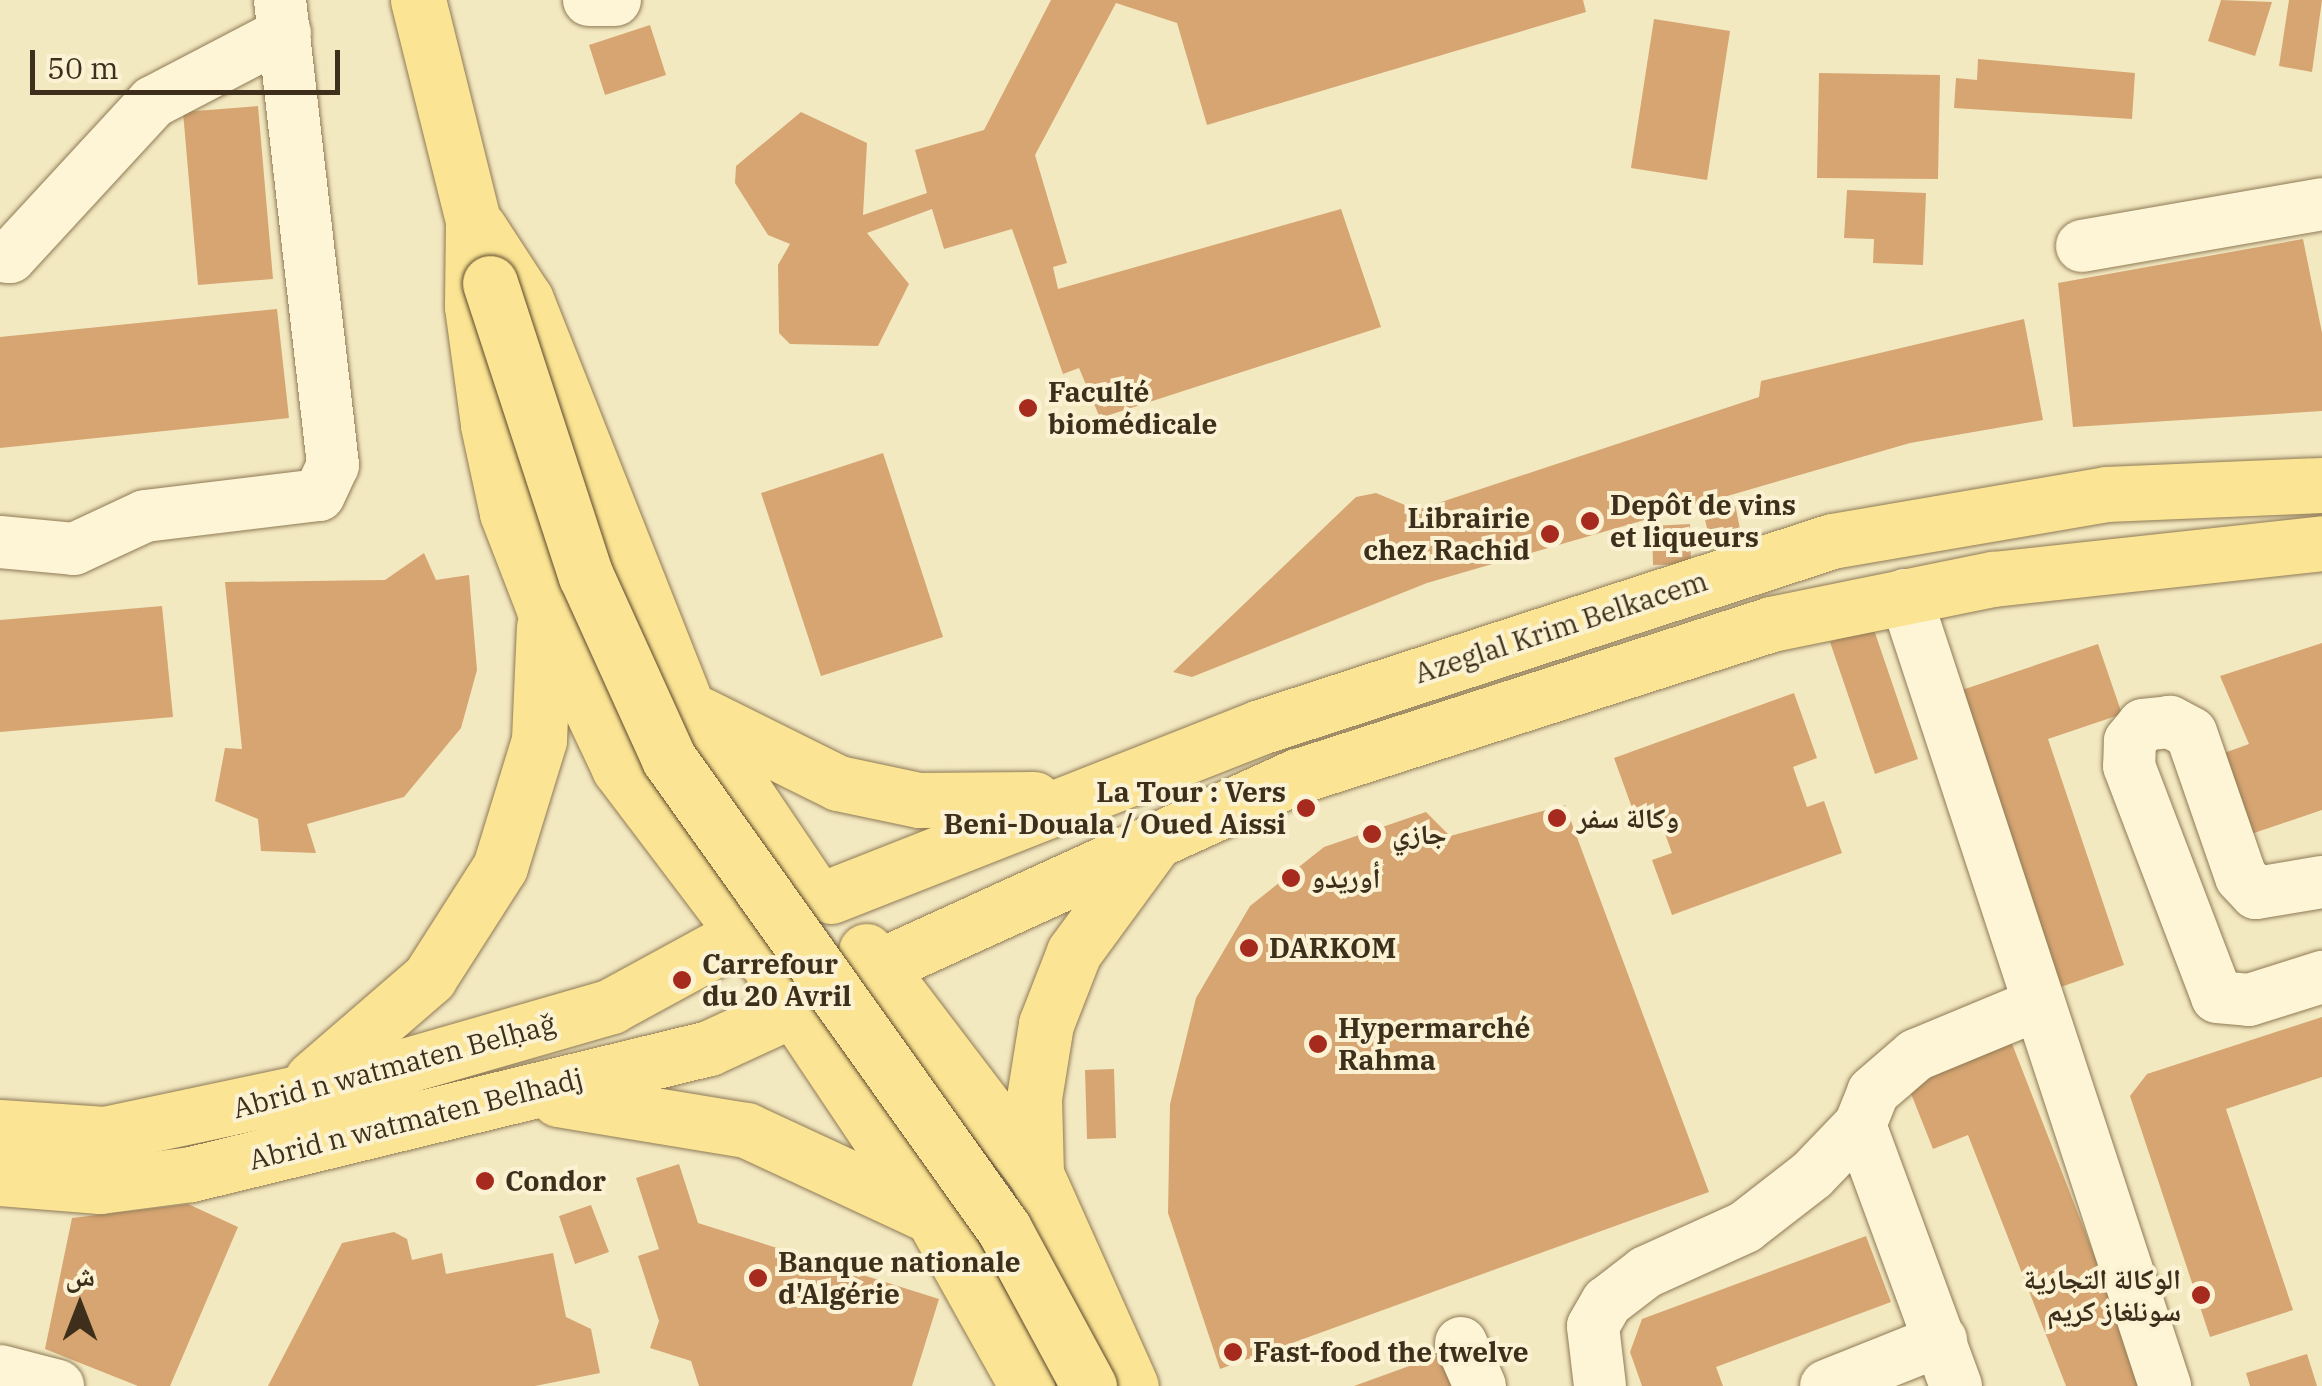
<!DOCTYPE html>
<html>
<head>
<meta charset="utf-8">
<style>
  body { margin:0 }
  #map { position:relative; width:2322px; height:1386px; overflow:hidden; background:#f3e9c1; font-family:"IBM Plex Serif","Noto Naskh Arabic",serif }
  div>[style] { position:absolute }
  .building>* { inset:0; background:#d6a572 }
  .roads { filter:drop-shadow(0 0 2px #8f7a56) drop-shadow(0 0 2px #8f7a56) }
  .minor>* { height:52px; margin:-26px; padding:0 26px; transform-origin:26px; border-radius:26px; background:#fdf5d5 }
  .major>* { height:55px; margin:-27.5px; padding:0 27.5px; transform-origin:27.5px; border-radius:27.5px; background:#fbe594 }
  .bridges { filter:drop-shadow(0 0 2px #5d472b) drop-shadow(0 0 2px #5d472b) }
  .major-bridge>* { height:55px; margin:-27.5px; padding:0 27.5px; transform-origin:27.5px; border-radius:27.5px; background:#fbe594 }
  .dots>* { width:28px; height:28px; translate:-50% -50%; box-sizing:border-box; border:5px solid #faf2d2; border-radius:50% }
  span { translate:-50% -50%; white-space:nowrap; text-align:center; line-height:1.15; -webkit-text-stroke:8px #faf2d2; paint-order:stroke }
  .poi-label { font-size:28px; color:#3d2f1c; font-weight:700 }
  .left { translate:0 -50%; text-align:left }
  .right { translate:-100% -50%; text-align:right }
  .street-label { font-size:28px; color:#3d2f1c }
  .north { position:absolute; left:30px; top:1256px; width:100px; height:100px; -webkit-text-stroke:8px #faf2d2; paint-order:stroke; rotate:0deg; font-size:28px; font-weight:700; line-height:40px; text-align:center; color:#3d2f1c }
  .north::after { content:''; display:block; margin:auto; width:35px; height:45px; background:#3d2f1c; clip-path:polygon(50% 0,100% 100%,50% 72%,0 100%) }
  .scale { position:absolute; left:30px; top:50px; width:310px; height:45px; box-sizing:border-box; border:5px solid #3d2f1c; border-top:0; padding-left:12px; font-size:30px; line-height:35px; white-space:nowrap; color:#3d2f1c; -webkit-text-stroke:8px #faf2d2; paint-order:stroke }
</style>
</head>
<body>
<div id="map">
  <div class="building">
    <i style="clip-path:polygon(1051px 0,1583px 0,1586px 12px,1207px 125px,1177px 23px,1116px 3px,1035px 155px,1067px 263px,1053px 267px,1058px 289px,1341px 209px,1381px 327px,1100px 418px,1079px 368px,1063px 374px,1012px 229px,944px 249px,932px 209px,867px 233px,909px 284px,878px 346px,790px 344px,779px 333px,778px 265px,790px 244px,768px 235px,735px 183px,736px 166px,801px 112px,867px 143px,863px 215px,927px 193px,915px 150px,984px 130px)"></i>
    <i style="clip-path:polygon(2221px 0,2272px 2px,2255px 56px,2208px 41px)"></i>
    <i style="clip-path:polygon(2289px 0,2322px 0,2312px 72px,2279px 66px)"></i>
    <i style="clip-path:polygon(1654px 19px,1730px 31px,1707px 180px,1631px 168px)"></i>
    <i style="clip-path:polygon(650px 25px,666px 75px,605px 95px,589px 45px)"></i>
    <i style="clip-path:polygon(1978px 59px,2135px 73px,2132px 119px,1954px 108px,1956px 78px,1977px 80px)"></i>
    <i style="clip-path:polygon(1819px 73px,1940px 75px,1938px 179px,1817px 178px)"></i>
    <i style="clip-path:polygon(258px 106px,273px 279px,198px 285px,183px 112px)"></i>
    <i style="clip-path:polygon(1847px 190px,1926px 193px,1923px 265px,1873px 263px,1874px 239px,1844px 238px)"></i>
    <i style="clip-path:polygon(2303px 239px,2322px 333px,2322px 411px,2073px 427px,2058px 283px)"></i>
    <i style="clip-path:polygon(277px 309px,289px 418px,0 448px,0 337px)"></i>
    <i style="clip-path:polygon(2024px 319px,2043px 420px,1910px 443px,1427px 583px,1192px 677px,1173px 672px,1356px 497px,1376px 493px,1417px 510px,1759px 397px,1761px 381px)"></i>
    <i style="clip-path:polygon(883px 453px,943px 637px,821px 676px,761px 493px)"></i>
    <i style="clip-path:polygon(1735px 504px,1742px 539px,1711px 545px,1703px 511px)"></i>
    <i style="clip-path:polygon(1690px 524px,1691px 564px,1653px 565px,1652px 526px)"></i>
    <i style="clip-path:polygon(424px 553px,436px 580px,469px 575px,477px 670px,461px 728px,404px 797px,307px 824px,316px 853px,261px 851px,258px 819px,215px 801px,225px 748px,242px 749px,225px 582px,385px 580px)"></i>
    <i style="clip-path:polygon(162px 606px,173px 717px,0 732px,0 620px)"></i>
    <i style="clip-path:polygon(1873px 627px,1918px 759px,1875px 774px,1830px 642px)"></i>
    <i style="clip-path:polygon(2322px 643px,2322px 810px,2251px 834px,2224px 753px,2249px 744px,2220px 676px)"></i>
    <i style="clip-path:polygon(2098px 644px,2122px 714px,2048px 739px,2124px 965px,2055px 989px,1956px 692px)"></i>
    <i style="clip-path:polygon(1794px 693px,1817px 758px,1793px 767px,1807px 807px,1824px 801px,1842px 853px,1672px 915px,1652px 860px,1672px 853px,1656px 809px,1635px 816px,1614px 758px)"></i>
    <i style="clip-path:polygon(1565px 805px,1709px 1192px,1220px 1369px,1168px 1213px,1170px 1104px,1196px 998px,1250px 906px,1324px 847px,1426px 812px,1450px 836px)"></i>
    <i style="clip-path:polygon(2322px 1017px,2322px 1077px,2226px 1109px,2293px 1310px,2210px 1337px,2130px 1096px,2147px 1074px)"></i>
    <i style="clip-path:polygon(2011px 1041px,2145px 1386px,2066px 1386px,1968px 1135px,1933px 1149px,1906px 1081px)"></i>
    <i style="clip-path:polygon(1114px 1069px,1116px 1138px,1087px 1139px,1085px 1070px)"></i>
    <i style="clip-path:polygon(679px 1164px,698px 1223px,939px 1299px,912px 1386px,699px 1386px,691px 1361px,650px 1348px,659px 1321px,638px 1256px,659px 1249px,636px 1178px)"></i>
    <i style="clip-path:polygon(188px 1204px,238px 1227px,170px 1386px,138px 1386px,45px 1349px,72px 1218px)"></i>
    <i style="clip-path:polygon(591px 1205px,609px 1252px,575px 1264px,559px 1216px)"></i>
    <i style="clip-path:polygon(394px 1232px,407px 1239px,412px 1260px,442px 1253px,446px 1274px,553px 1253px,566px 1317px,591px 1329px,600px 1373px,535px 1386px,268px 1386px,342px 1243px)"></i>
    <i style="clip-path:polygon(1866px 1236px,1891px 1302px,1716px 1367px,1723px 1386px,1642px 1386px,1630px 1352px,1642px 1319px)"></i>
    <i style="clip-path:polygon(1448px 1352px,1460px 1386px,1354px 1386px)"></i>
    <i style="clip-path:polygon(2307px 1354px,2317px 1386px,2250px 1386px,2246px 1373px)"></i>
  </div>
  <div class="roads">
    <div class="minor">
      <i style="left:589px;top:0;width:26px"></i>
      <i style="left:2082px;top:246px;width:244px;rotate:-9.9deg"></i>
      <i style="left:0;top:256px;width:10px;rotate:6deg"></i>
      <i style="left:10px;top:257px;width:211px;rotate:-47.3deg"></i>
      <i style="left:153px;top:102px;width:149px;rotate:-27.6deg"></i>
      <i style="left:0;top:542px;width:74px;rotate:5.4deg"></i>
      <i style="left:74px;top:549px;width:78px;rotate:-24.9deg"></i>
      <i style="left:145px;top:516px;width:175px;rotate:-6.9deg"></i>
      <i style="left:319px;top:495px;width:33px;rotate:-65deg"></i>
      <i style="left:333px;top:465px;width:468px;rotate:-96.5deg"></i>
      <i style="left:1905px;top:595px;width:833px;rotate:71.8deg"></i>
      <i style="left:2322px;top:882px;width:67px;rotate:170.5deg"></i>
      <i style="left:2256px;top:893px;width:22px;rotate:-133deg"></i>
      <i style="left:2241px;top:877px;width:152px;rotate:-109.1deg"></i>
      <i style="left:2191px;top:733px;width:24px;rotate:-152deg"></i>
      <i style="left:2170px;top:722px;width:27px;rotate:174deg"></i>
      <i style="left:2143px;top:725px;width:21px;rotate:129deg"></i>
      <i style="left:2130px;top:741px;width:25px;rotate:92deg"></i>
      <i style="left:2129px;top:766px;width:247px;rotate:69.1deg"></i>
      <i style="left:2217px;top:997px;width:32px;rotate:5deg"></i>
      <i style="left:2249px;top:1000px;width:77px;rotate:-17.5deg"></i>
      <i style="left:1860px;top:1125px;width:278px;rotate:69.8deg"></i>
      <i style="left:1461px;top:1343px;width:47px;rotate:66.2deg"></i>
      <i style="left:0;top:1371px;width:60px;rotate:14.5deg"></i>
      <i style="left:1600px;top:1386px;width:60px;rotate:-96.7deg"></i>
      <i style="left:1593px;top:1326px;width:28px;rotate:-60deg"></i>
      <i style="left:1607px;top:1302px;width:49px;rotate:-37.6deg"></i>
      <i style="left:1646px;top:1272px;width:109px;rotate:-24.4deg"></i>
      <i style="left:1745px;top:1227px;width:85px;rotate:-37.8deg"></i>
      <i style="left:1812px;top:1175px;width:69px;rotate:-46.2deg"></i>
      <i style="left:1860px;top:1125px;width:35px;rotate:-68deg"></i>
      <i style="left:1873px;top:1092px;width:57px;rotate:-40.7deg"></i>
      <i style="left:1916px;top:1055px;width:131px;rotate:-22.5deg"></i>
      <i style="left:1826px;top:1386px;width:124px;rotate:-21.8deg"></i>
    </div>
    <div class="major">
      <i style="left:418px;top:0;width:264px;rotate:76deg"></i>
      <i style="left:473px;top:222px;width:84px;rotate:90.7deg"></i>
      <i style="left:472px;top:306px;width:120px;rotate:82.3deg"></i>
      <i style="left:488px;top:425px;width:90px;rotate:77.8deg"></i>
      <i style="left:507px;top:513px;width:103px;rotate:68.9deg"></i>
      <i style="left:544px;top:609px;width:176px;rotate:64.7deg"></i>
      <i style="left:619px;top:768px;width:237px;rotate:52.9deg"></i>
      <i style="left:479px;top:228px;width:86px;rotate:56.9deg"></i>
      <i style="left:526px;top:300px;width:435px;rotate:68.4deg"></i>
      <i style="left:686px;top:705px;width:227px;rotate:56deg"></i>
      <i style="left:699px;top:714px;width:155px;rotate:26.4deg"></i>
      <i style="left:838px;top:783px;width:83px;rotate:11.9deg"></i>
      <i style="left:919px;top:800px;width:115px;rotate:-0.5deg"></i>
      <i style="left:831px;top:896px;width:461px;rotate:-21.5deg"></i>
      <i style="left:1260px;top:727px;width:601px;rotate:-18.01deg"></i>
      <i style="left:1832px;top:541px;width:278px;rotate:-9.7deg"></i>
      <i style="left:2106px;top:494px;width:216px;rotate:-2.4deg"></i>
      <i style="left:866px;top:951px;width:280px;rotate:52.7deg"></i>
      <i style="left:1036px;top:1174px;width:232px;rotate:65.9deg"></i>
      <i style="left:856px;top:977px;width:486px;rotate:-24.5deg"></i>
      <i style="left:1298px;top:776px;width:497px;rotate:-17.8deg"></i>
      <i style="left:1771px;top:624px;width:227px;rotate:-11.5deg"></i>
      <i style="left:1993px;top:579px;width:331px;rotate:-6.2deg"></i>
      <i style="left:774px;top:980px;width:284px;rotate:56.2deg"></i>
      <i style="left:932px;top:1216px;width:195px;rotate:60.8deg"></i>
      <i style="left:312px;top:1079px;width:155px;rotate:-40.8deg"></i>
      <i style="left:429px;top:978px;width:132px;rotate:-57.4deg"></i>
      <i style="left:500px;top:867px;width:133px;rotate:-72.9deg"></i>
      <i style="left:539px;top:740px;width:113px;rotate:-87.5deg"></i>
      <i style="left:558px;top:1099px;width:191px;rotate:9.4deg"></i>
      <i style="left:746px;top:1130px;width:197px;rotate:24.9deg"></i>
      <i style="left:0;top:1127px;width:105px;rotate:3.8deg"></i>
      <i style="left:105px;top:1134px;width:245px;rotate:-12deg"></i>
      <i style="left:345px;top:1083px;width:277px;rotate:-16.1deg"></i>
      <i style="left:611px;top:1006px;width:178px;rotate:-28.6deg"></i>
      <i style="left:1036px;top:1174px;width:76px;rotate:-91.5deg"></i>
      <i style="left:1034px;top:1098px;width:75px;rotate:-80.8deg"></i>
      <i style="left:1046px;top:1024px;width:77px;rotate:-68.7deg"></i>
      <i style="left:1074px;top:952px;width:139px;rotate:-53.8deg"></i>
      <i style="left:0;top:1178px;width:100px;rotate:4.6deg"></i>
      <i style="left:100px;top:1186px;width:92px;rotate:-7.5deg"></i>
      <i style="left:191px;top:1174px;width:533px;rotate:-13.67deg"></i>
      <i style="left:709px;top:1048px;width:122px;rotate:-24.7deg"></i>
    </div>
  </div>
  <div class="bridges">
    <div class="major-bridge">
      <i style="left:490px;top:283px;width:308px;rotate:71.9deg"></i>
      <i style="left:586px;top:576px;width:201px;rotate:65.6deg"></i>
      <i style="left:669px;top:759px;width:577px;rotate:54.52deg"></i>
      <i style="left:1004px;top:1229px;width:179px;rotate:61.6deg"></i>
    </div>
  </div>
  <div class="dots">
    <i style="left:1028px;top:408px;background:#a62a1e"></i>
    <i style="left:1590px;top:521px;background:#a62a1e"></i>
    <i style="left:1550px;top:534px;background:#a62a1e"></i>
    <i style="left:1306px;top:808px;background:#a62a1e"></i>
    <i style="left:1557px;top:818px;background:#a62a1e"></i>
    <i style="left:1372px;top:834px;background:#a62a1e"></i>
    <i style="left:1291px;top:878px;background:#a62a1e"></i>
    <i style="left:1249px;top:948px;background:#a62a1e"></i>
    <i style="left:682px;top:980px;background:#a62a1e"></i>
    <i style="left:1318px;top:1044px;background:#a62a1e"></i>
    <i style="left:485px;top:1181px;background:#a62a1e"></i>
    <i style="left:758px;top:1278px;background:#a62a1e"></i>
    <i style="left:2201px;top:1295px;background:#a62a1e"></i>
    <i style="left:1233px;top:1352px;background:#a62a1e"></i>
  </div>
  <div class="poi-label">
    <span class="left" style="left:1048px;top:408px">Faculté<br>biomédicale</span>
    <span class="left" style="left:1610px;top:521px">Depôt de vins<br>et liqueurs</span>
    <span class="right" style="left:1530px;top:534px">Librairie<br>chez Rachid</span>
    <span class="right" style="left:1286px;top:808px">La Tour : Vers<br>Beni-Douala / Oued Aissi</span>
    <span class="left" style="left:1577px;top:818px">وكالة سفر</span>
    <span class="left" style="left:1392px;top:834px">جازي</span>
    <span class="left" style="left:1311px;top:878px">أوريدو</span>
    <span class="left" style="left:1269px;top:948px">DARKOM</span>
    <span class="left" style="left:702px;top:980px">Carrefour<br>du 20 Avril</span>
    <span class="left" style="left:1338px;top:1044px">Hypermarché<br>Rahma</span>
    <span class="left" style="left:505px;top:1181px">Condor</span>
    <span class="left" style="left:778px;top:1278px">Banque nationale<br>d'Algérie</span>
    <span class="right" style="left:2181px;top:1295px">الوكالة التجارية<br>سونلغاز كريم</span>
    <span class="left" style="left:1253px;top:1352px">Fast-food the twelve</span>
  </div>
  <div class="street-label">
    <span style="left:1561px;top:627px;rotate:-18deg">Azeglal Krim Belkacem</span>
    <span style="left:394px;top:1066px;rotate:-15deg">Abrid n watmaten Belḥaǧ</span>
    <span style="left:416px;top:1119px;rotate:-14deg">Abrid n watmaten Belhadj</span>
  </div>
  <div class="north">ش</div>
  <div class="scale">50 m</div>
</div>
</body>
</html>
